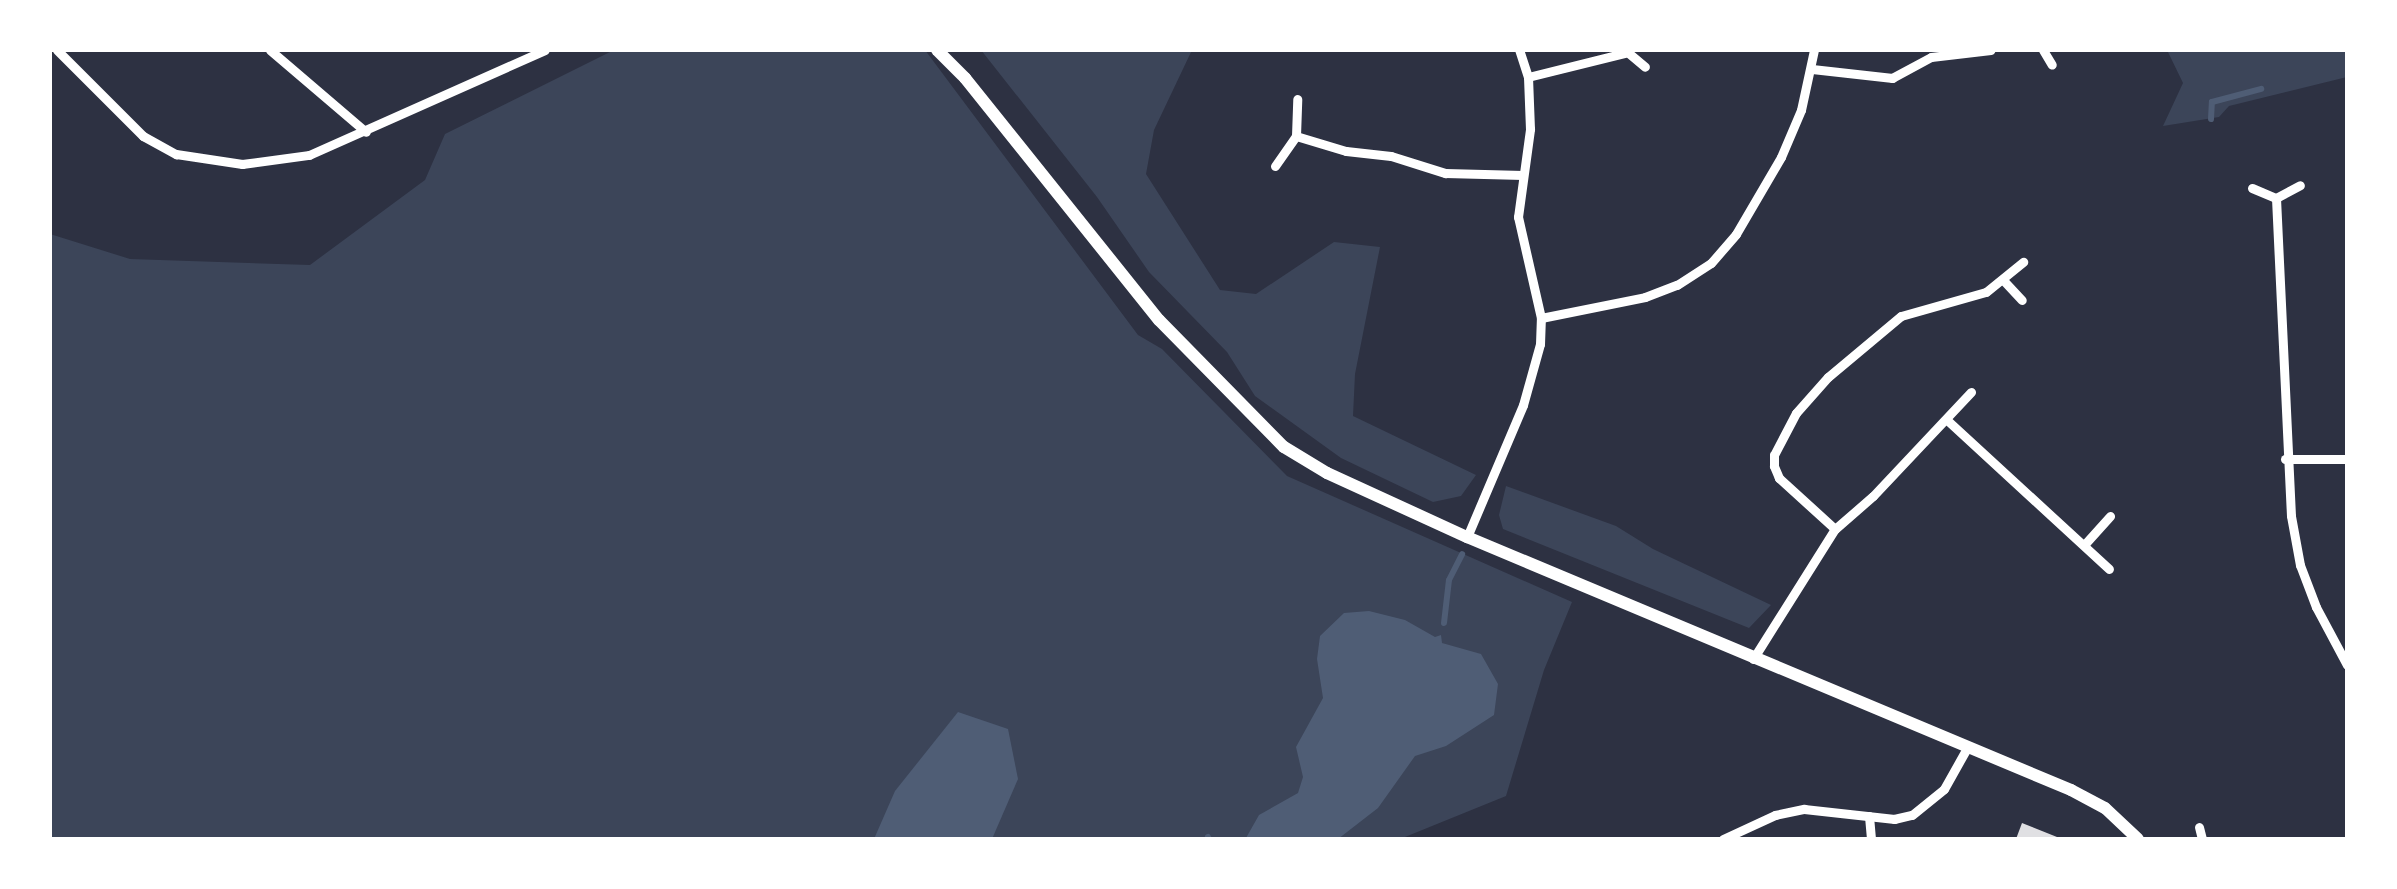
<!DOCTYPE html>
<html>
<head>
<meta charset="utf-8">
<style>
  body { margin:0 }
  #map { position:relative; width:2397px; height:889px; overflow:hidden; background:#2d3142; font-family:"Open Sans",sans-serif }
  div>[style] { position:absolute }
  .green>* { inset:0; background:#3c4559 }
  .water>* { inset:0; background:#4f5d75 }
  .stream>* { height:6px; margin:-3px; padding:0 3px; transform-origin:3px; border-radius:3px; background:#4f5d75 }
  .building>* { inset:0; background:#e0e0e3 }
  .minor>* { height:9px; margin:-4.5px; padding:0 4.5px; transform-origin:4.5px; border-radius:4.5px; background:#fff }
  .secondary>* { height:12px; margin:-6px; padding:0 6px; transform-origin:6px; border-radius:6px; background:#fff }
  span { translate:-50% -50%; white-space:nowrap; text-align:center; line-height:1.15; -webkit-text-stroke:10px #fff; paint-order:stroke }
  .frame { position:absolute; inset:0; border:52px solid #fff; pointer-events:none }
</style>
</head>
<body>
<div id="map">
  <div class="green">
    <i style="clip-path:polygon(614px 50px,925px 50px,1138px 335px,1162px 349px,1287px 476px,1572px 602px,1544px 670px,1506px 796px,1400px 839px,50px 839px,50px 234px,130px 259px,310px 265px,425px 180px,445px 134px)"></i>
    <i style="clip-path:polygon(981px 50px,1192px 50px,1154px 130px,1146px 174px,1220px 290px,1256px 294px,1334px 242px,1380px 247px,1355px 374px,1353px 416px,1476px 475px,1461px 496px,1433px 502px,1341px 458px,1255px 396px,1227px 352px,1149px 272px,1097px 197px)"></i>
    <i style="clip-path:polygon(2167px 50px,2347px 50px,2347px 77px,2229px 106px,2219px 117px,2163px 126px,2183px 83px)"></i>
    <i style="clip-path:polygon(1506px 486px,1616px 526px,1653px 549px,1771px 605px,1749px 628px,1503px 529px,1499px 515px)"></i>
  </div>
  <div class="water">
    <i style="clip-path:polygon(1369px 611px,1405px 620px,1435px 637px,1441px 635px,1442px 643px,1481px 654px,1498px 684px,1494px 715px,1446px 746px,1415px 756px,1378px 808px,1338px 839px,1233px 839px,1246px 838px,1259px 815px,1298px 793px,1303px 777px,1296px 747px,1323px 698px,1317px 659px,1320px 636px,1344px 613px)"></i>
    <i style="clip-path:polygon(958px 712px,1008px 729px,1018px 779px,992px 839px,874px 839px,895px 791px)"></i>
  </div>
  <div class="stream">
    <i style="left:2211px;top:119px;width:17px;rotate:-87deg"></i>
    <i style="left:2212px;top:102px;width:51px;rotate:-14.9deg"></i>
    <i style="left:1444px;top:623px;width:43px;rotate:-83.4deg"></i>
    <i style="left:1449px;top:580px;width:29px;rotate:-63deg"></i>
    <i style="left:1208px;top:837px;width:2px;rotate:63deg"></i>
  </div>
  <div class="building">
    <i style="clip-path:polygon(2022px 823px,2062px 839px,2016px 839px)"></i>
  </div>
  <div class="minor">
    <i style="left:57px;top:50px;width:122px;rotate:45deg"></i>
    <i style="left:143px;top:136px;width:38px;rotate:29deg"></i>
    <i style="left:176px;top:154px;width:67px;rotate:8.6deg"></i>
    <i style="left:242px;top:164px;width:68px;rotate:-7.7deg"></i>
    <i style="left:309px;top:155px;width:258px;rotate:-24deg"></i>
    <i style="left:270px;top:50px;width:126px;rotate:40.5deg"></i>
    <i style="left:1625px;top:50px;width:26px;rotate:40deg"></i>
    <i style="left:2043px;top:50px;width:17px;rotate:59deg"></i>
    <i style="left:1812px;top:69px;width:81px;rotate:6.4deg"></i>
    <i style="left:1892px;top:78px;width:44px;rotate:-28.3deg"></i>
    <i style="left:1931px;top:57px;width:60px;rotate:-6.7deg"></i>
    <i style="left:1528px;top:77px;width:100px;rotate:-13.9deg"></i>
    <i style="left:1296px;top:136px;width:37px;rotate:-88deg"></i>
    <i style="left:1275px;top:166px;width:37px;rotate:-55deg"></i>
    <i style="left:1296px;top:136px;width:52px;rotate:16.7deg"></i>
    <i style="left:1346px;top:151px;width:45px;rotate:6.3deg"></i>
    <i style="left:1391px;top:156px;width:57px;rotate:17.5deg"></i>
    <i style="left:1445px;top:173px;width:78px;rotate:1.5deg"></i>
    <i style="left:2252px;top:188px;width:26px;rotate:23deg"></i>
    <i style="left:2276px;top:198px;width:27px;rotate:-28deg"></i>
    <i style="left:2276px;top:198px;width:318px;rotate:87.3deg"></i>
    <i style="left:2291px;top:516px;width:50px;rotate:79.6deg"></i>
    <i style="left:2300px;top:565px;width:45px;rotate:69.1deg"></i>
    <i style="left:2316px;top:607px;width:66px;rotate:61.9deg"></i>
    <i style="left:2004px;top:281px;width:26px;rotate:47deg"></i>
    <i style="left:1541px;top:318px;width:106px;rotate:-11.4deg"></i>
    <i style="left:1645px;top:297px;width:34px;rotate:-21deg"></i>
    <i style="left:1677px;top:285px;width:40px;rotate:-32.9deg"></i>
    <i style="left:1711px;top:263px;width:38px;rotate:-49deg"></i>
    <i style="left:1736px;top:234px;width:89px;rotate:-59.7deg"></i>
    <i style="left:1781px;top:157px;width:51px;rotate:-66.9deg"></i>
    <i style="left:1801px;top:110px;width:61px;rotate:-77.8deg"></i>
    <i style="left:1947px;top:420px;width:220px;rotate:42.6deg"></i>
    <i style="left:2285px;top:459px;width:62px"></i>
    <i style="left:1835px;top:529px;width:76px;rotate:-137.7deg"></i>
    <i style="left:1779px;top:478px;width:13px;rotate:-113deg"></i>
    <i style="left:1774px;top:466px;width:11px;rotate:-90deg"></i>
    <i style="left:1774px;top:455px;width:47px;rotate:-62.4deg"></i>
    <i style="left:1796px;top:413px;width:48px;rotate:-48.4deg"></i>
    <i style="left:1828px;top:377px;width:95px;rotate:-39.9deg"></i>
    <i style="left:1901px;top:316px;width:88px;rotate:-15.8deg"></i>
    <i style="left:1986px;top:292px;width:48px;rotate:-39deg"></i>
    <i style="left:1467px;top:537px;width:143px;rotate:-67deg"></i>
    <i style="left:1523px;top:405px;width:63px;rotate:-74.4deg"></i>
    <i style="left:1540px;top:344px;width:26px;rotate:-88deg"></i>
    <i style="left:1541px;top:318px;width:104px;rotate:-102.8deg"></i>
    <i style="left:1518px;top:217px;width:89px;rotate:-82.2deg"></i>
    <i style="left:1530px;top:129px;width:52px;rotate:-92.2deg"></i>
    <i style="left:1528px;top:77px;width:28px;rotate:-108deg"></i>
    <i style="left:2084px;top:545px;width:39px;rotate:-48deg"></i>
    <i style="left:1753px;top:659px;width:154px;rotate:-57.8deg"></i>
    <i style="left:1835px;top:529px;width:50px;rotate:-41deg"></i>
    <i style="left:1873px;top:496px;width:143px;rotate:-46.7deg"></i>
    <i style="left:1869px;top:816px;width:23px;rotate:85deg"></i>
    <i style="left:2199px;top:827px;width:12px;rotate:76deg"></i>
    <i style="left:1723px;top:839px;width:57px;rotate:-24.8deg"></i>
    <i style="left:1775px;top:815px;width:30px;rotate:-12deg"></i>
    <i style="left:1804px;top:809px;width:91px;rotate:6.3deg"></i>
    <i style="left:1894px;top:819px;width:18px;rotate:-13deg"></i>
    <i style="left:1912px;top:815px;width:41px;rotate:-39.1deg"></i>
    <i style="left:1944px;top:789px;width:47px;rotate:-60.7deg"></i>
  </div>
  <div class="secondary">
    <i style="left:937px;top:50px;width:40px;rotate:45deg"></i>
    <i style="left:965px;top:78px;width:310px;rotate:51.3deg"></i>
    <i style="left:1159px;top:320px;width:178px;rotate:45.5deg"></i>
    <i style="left:1284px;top:447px;width:50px;rotate:31.2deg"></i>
    <i style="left:1327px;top:473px;width:154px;rotate:24.6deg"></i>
    <i style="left:1467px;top:537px;width:655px;rotate:22.73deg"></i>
    <i style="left:2071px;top:790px;width:38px;rotate:28deg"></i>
    <i style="left:2105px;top:808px;width:45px;rotate:43.2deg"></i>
  </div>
  <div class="frame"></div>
</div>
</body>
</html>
